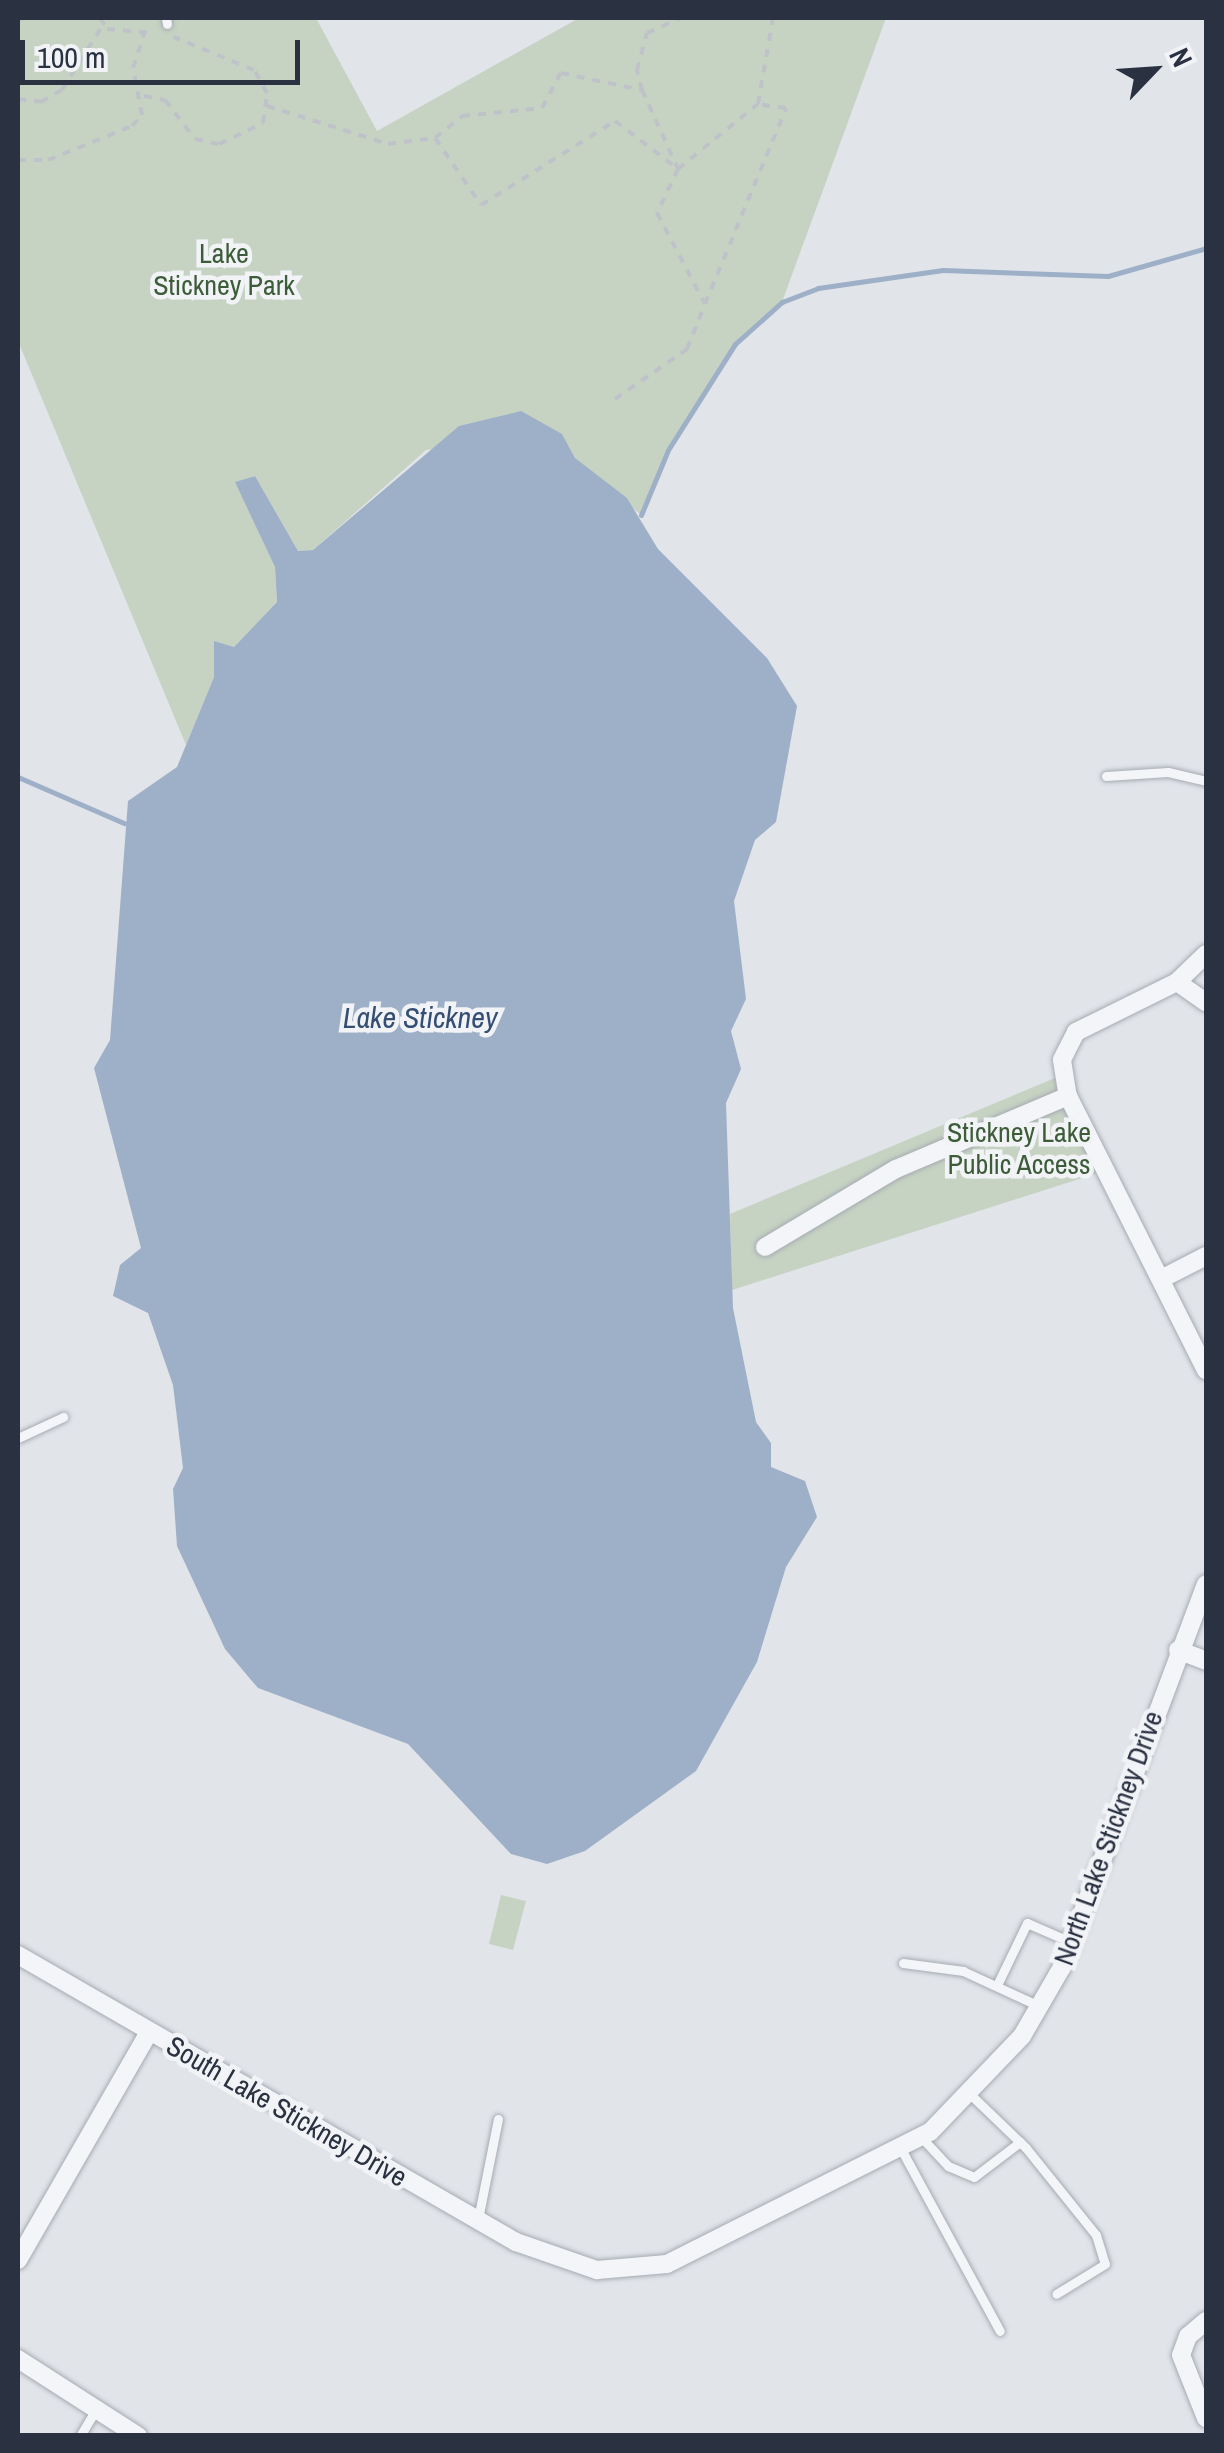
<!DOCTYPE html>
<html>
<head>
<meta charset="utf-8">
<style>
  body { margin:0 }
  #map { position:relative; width:1224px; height:2453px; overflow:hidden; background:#e1e4e9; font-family:"Archivo Narrow",sans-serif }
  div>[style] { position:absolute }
  .green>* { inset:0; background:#c6d3c3 }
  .water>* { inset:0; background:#9eb0c8 }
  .stream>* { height:5px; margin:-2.5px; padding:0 2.5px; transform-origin:2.5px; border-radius:2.5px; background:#9eb0c8 }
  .path>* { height:4px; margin-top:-2px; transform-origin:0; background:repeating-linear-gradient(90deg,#bfc2c8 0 8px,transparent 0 16px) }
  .roads { filter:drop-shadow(0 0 2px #a6abb3) drop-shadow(0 0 2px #a6abb3) }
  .service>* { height:9px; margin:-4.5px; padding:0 4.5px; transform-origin:4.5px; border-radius:4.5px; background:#f4f5f8 }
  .minor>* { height:18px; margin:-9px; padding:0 9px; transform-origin:9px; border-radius:9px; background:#f4f5f8 }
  span { translate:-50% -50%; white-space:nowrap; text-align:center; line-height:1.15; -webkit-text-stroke:9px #f1f3f7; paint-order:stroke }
  .park-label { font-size:28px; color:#3d5c38 }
  .street-label { font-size:28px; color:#2a3141 }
  .water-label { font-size:30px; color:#354e73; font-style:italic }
  .frame { position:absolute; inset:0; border:20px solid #2a3141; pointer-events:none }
  .north { position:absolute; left:1104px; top:20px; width:100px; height:100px; -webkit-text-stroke:8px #f1f3f7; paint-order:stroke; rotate:65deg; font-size:28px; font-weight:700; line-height:40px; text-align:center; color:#2a3141 }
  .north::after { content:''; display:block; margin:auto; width:35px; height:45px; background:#2a3141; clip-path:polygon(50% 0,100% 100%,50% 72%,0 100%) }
  .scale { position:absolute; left:20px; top:40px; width:280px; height:45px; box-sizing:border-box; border:5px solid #2a3141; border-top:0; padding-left:12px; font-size:30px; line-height:35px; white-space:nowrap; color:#2a3141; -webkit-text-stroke:8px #f1f3f7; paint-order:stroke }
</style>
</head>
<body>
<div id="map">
  <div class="green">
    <i style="clip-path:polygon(18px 18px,316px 18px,377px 131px,579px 18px,886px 18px,782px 302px,734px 344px,668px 450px,641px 515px,575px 458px,561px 434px,426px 450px,313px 550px,298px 551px,255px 476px,236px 482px,275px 567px,277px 602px,234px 647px,214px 642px,214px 677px,186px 745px,18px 341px)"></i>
    <i style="clip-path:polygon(1055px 1078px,1098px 1173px,732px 1290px,730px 1214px)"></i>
    <i style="clip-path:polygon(501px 1895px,526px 1901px,513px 1950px,489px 1944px)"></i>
  </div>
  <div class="water">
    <i style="clip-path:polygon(521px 411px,562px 434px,575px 458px,627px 498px,658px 549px,767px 658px,797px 706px,776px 822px,755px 840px,734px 901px,746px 999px,731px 1031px,741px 1069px,726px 1103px,733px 1308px,756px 1422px,771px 1443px,771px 1467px,805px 1481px,817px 1517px,786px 1567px,757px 1662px,696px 1771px,585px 1851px,547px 1864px,511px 1854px,408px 1744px,258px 1688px,225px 1649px,177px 1546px,173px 1489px,183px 1468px,173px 1385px,148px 1313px,113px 1296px,120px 1265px,141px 1248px,94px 1068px,110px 1040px,128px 801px,177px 767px,214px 677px,214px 641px,234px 647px,277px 602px,275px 567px,235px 482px,255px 476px,298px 551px,313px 550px,459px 426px)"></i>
  </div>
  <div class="stream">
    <i style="left:641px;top:515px;width:70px;rotate:-67.4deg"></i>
    <i style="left:668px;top:450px;width:125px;rotate:-57.7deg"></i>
    <i style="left:735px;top:344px;width:63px;rotate:-41.8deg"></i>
    <i style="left:782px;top:302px;width:39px;rotate:-21deg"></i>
    <i style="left:818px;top:288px;width:126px;rotate:-8.2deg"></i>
    <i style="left:943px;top:270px;width:165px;rotate:2.1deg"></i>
    <i style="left:1108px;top:276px;width:102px;rotate:-15.9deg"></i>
    <i style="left:18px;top:777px;width:116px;rotate:23.5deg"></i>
  </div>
  <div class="path">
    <i style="left:100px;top:18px;width:13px;rotate:58deg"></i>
    <i style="left:107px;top:29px;width:48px;rotate:4.8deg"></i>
    <i style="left:18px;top:20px;width:6px;rotate:-18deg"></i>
    <i style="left:642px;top:90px;width:87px;rotate:65.5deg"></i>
    <i style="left:678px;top:169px;width:103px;rotate:-39.1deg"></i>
    <i style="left:144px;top:96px;width:21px;rotate:11deg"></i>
    <i style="left:165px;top:100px;width:49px;rotate:52.4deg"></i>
    <i style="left:195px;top:139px;width:25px;rotate:12deg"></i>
    <i style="left:219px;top:144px;width:49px;rotate:-25.5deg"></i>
    <i style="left:263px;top:123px;width:30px;rotate:-82deg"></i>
    <i style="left:267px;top:93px;width:26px;rotate:-119deg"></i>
    <i style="left:254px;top:70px;width:87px;rotate:-157.6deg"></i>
    <i style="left:18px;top:99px;width:23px;rotate:7deg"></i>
    <i style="left:41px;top:102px;width:24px;rotate:-30deg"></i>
    <i style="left:62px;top:90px;width:79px;rotate:-57.9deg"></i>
    <i style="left:267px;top:106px;width:127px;rotate:17.4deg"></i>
    <i style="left:388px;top:144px;width:47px;rotate:-7.3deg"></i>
    <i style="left:435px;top:138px;width:35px;rotate:-39deg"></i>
    <i style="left:462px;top:116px;width:80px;rotate:-5.7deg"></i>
    <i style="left:542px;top:108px;width:40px;rotate:-62deg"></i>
    <i style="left:561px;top:73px;width:83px;rotate:11.9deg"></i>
    <i style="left:642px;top:90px;width:21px;rotate:-104deg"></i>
    <i style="left:637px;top:70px;width:38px;rotate:-75deg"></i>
    <i style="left:647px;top:33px;width:37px;rotate:-24deg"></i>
    <i style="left:435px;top:138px;width:81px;rotate:55.5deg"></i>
    <i style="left:481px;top:205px;width:158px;rotate:-32.1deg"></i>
    <i style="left:615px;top:121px;width:79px;rotate:37.3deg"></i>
    <i style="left:678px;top:169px;width:49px;rotate:115.5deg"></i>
    <i style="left:657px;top:213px;width:103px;rotate:62.2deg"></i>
    <i style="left:18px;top:160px;width:30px"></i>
    <i style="left:48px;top:160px;width:91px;rotate:-22deg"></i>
    <i style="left:132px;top:126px;width:15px;rotate:-48deg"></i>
    <i style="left:142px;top:115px;width:48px;rotate:-100.8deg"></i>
    <i style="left:133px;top:68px;width:38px;rotate:-72deg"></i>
    <i style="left:615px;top:399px;width:88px;rotate:-34.8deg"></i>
    <i style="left:687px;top:349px;width:48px;rotate:-68.2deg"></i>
    <i style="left:705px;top:304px;width:212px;rotate:-67.5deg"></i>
    <i style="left:786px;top:108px;width:28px;rotate:-172deg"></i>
    <i style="left:758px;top:104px;width:87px;rotate:-80.1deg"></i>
  </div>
  <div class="roads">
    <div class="service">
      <i style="left:166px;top:18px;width:6px;rotate:81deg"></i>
      <i style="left:1106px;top:776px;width:62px;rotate:-3.7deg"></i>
      <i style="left:1168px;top:772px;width:39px;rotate:13deg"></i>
      <i style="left:18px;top:1438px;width:50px;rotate:-25deg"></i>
      <i style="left:903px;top:1963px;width:61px;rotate:7.6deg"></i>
      <i style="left:963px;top:1971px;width:84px;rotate:24.7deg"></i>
      <i style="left:997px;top:1985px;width:69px;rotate:-64.2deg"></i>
      <i style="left:1027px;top:1923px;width:48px;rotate:23.4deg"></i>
      <i style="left:971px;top:2095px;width:76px;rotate:43.9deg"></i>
      <i style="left:1026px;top:2148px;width:112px;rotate:51.2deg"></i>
      <i style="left:1096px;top:2235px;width:30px;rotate:73deg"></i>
      <i style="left:1105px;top:2264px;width:57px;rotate:148.5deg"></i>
      <i style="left:921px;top:2137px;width:40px;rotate:47deg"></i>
      <i style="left:948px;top:2166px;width:28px;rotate:23deg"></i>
      <i style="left:974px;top:2177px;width:58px;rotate:-37.3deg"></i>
      <i style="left:901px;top:2149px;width:207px;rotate:61.5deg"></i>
      <i style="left:478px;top:2219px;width:102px;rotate:-78.7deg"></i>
      <i style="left:80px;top:2436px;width:31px;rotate:-59deg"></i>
    </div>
    <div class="minor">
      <i style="left:1206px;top:954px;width:40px;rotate:136deg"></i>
      <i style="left:1177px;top:982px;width:113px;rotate:153.7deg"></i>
      <i style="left:1076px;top:1032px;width:31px;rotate:117deg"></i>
      <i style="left:1062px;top:1060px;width:36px;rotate:81deg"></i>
      <i style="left:1068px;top:1096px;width:307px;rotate:63.3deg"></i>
      <i style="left:1177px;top:982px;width:35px;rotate:35deg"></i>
      <i style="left:765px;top:1247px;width:152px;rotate:-30.8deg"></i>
      <i style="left:896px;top:1169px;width:187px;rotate:-23deg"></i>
      <i style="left:1163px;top:1278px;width:48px;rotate:-27.1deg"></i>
      <i style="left:1178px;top:1650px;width:30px;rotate:21deg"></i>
      <i style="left:18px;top:1955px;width:575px;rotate:29.96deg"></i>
      <i style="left:516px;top:2242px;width:86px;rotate:19.1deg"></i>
      <i style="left:597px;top:2270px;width:70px;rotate:-4.9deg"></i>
      <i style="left:667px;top:2264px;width:294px;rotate:-26.7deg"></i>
      <i style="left:930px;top:2132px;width:133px;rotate:-46.2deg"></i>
      <i style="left:1022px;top:2036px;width:80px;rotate:-59.9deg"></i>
      <i style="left:1062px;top:1967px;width:409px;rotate:-69.4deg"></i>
      <i style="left:18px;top:2260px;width:263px;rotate:-60.1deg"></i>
      <i style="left:1206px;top:2321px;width:23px;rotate:140deg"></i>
      <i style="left:1188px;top:2336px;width:20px;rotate:110deg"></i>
      <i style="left:1181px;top:2355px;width:68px;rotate:68.4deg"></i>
      <i style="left:18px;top:2359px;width:143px;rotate:32.7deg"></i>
    </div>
  </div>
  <div class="park-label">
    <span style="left:224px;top:269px">Lake<br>Stickney Park</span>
    <span style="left:1019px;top:1148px">Stickney Lake<br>Public Access</span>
  </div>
  <div class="street-label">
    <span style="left:1108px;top:1838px;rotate:-70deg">North Lake Stickney Drive</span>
    <span style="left:287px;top:2111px;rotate:30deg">South Lake Stickney Drive</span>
  </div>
  <div class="water-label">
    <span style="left:420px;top:1017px">Lake Stickney</span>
  </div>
  <div class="frame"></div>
  <div class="north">N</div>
  <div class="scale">100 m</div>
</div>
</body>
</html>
